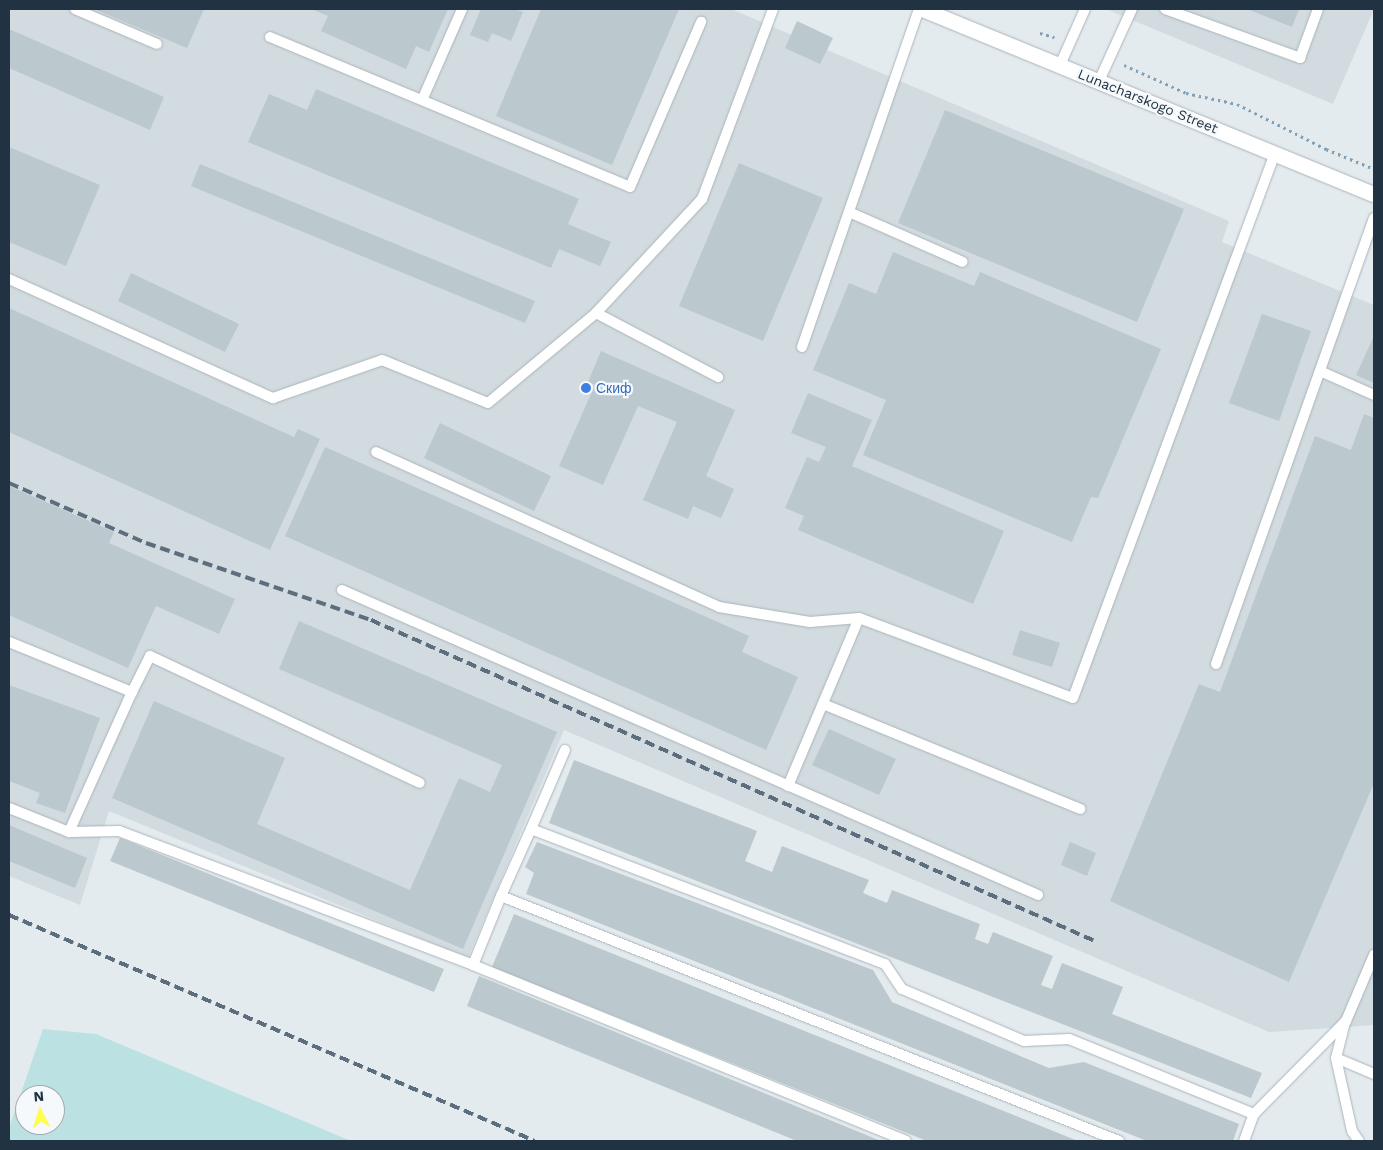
<!DOCTYPE html>
<html>
<head>
<meta charset="utf-8">
<style>
  body { margin:0 }
  #map { position:relative; width:1383px; height:1150px; overflow:hidden; background:#e4ebef; font-family:"Work Sans",sans-serif }
  div>[style] { position:absolute }
  .built>* { inset:0; background:#d2dbdf }
  .green>* { inset:0; background:#bbe1e2 }
  .building>* { inset:0; background:#bbc8cd }
  .path>* { height:3px; margin-top:-1.5px; transform-origin:0; background:repeating-linear-gradient(90deg,#819fb5 0 2.5px,transparent 0 6.5px) }
  .roads { filter:drop-shadow(0 0 1px #aab4bb) drop-shadow(0 0 1px #aab4bb) }
  .lane>* { height:10px; margin:-5px; padding:0 5px; transform-origin:5px; border-radius:5px; background:#fff }
  .secondary>* { height:15px; margin:-7.5px; padding:0 7.5px; transform-origin:7.5px; border-radius:7.5px; background:#fff }
  .rail>* { height:4px; margin-top:-2px; transform-origin:0; background:repeating-linear-gradient(90deg,#5c6e7e 0 10px,transparent 0 15px) }
  .dots>* { width:14px; height:14px; translate:-50% -50%; box-sizing:border-box; border:2px solid #f5f9fb; border-radius:50% }
  span { translate:-50% -50%; white-space:nowrap; text-align:center; line-height:1.15; -webkit-text-stroke:4.5px #f5f9fb; paint-order:stroke }
  .street-label { font-size:14px; color:#213343 }
  .shop-label { font-size:14px; color:#366cbe }
  .left { translate:0 -50%; text-align:left }
  .frame { position:absolute; inset:0; border:10px solid #213343; pointer-events:none }
  .north { position:absolute; left:15px; top:1085px; width:50px; height:50px; box-sizing:border-box; background:#f5f9fb; border:1px solid #a0aab1; border-radius:50%; rotate:355deg; font-size:14px; font-weight:700; line-height:20px; text-align:center; color:#213343 }
  .north::after { content:''; display:block; margin:auto; width:18px; height:22px; background:#fffd51; clip-path:polygon(50% 0,100% 100%,50% 72%,0 100%) }
</style>
</head>
<body>
<div id="map">
  <div class="built">
    <i style="clip-path:polygon(9px 9px,731px 9px,1229px 221px,1222px 242px,1374px 305px,1374px 1025px,1269px 1032px,564px 730px,468px 958px,109px 811px,80px 905px,9px 876px)"></i>
    <i style="clip-path:polygon(1106px 9px,1374px 9px,1333px 104px)"></i>
  </div>
  <div class="green">
    <i style="clip-path:polygon(evenodd,43px 1029px,96px 1034px,351px 1141px,9px 1141px,9px 1128px,43px 1029px,25px 1095px,55px 1095px,55px 1125px,25px 1125px,25px 1095px)"></i>
  </div>
  <div class="building">
    <i style="clip-path:polygon(94px 9px,204px 9px,187px 48px)"></i>
    <i style="clip-path:polygon(311px 9px,448px 9px,429px 52px,416px 46px,406px 69px,321px 31px,328px 16px)"></i>
    <i style="clip-path:polygon(481px 9px,514px 9px,523px 12px,511px 41px,492px 33px,488px 42px,470px 35px)"></i>
    <i style="clip-path:polygon(541px 9px,679px 9px,612px 165px,496px 116px)"></i>
    <i style="clip-path:polygon(1247px 9px,1299px 9px,1292px 27px)"></i>
    <i style="clip-path:polygon(797px 21px,833px 38px,820px 64px,785px 48px)"></i>
    <i style="clip-path:polygon(9px 29px,164px 97px,150px 130px,9px 68px)"></i>
    <i style="clip-path:polygon(316px 89px,579px 199px,568px 224px,611px 242px,600px 266px,559px 249px,551px 268px,248px 142px,269px 94px,307px 110px)"></i>
    <i style="clip-path:polygon(945px 110px,1184px 209px,1137px 322px,898px 223px)"></i>
    <i style="clip-path:polygon(9px 147px,100px 185px,66px 266px,9px 242px)"></i>
    <i style="clip-path:polygon(739px 163px,823px 198px,763px 341px,679px 306px)"></i>
    <i style="clip-path:polygon(200px 164px,535px 301px,525px 323px,191px 186px)"></i>
    <i style="clip-path:polygon(893px 252px,974px 286px,980px 272px,1161px 349px,1098px 498px,1091px 497px,1072px 542px,863px 455px,886px 400px,813px 370px,849px 283px,876px 294px)"></i>
    <i style="clip-path:polygon(131px 273px,239px 324px,225px 352px,118px 301px)"></i>
    <i style="clip-path:polygon(9px 308px,294px 437px,298px 429px,320px 439px,270px 550px,9px 432px)"></i>
    <i style="clip-path:polygon(1262px 314px,1311px 331px,1279px 421px,1229px 403px)"></i>
    <i style="clip-path:polygon(1374px 336px,1374px 383px,1356px 375px)"></i>
    <i style="clip-path:polygon(601px 351px,735px 410px,706px 476px,734px 489px,721px 518px,693px 506px,688px 519px,643px 500px,677px 422px,638px 406px,603px 485px,559px 466px,595px 385px,588px 382px)"></i>
    <i style="clip-path:polygon(808px 393px,872px 420px,852px 466px,1004px 531px,973px 604px,798px 530px,804px 516px,785px 508px,807px 457px,819px 462px,826px 447px,791px 433px)"></i>
    <i style="clip-path:polygon(1364px 414px,1374px 418px,1374px 783px,1289px 982px,1110px 901px,1199px 684px,1220px 692px,1315px 436px,1351px 450px)"></i>
    <i style="clip-path:polygon(440px 423px,551px 476px,534px 511px,424px 458px)"></i>
    <i style="clip-path:polygon(325px 447px,749px 636px,742px 652px,798px 677px,766px 750px,285px 536px)"></i>
    <i style="clip-path:polygon(9px 486px,114px 532px,109px 543px,235px 599px,219px 634px,156px 606px,128px 668px,9px 615px)"></i>
    <i style="clip-path:polygon(299px 621px,557px 732px,463px 949px,112px 798px,154px 701px,285px 758px,257px 824px,410px 890px,459px 778px,490px 792px,502px 765px,279px 669px)"></i>
    <i style="clip-path:polygon(1020px 630px,1060px 643px,1052px 667px,1012px 655px)"></i>
    <i style="clip-path:polygon(9px 685px,100px 718px,65px 813px,36px 803px,40px 793px,9px 781px)"></i>
    <i style="clip-path:polygon(829px 729px,896px 759px,879px 795px,812px 765px)"></i>
    <i style="clip-path:polygon(574px 760px,757px 831px,745px 861px,772px 872px,782px 846px,869px 880px,863px 893px,887px 903px,892px 890px,980px 924px,975px 939px,988px 944px,993px 932px,1053px 956px,1041px 985px,1052px 989px,1062px 963px,1123px 987px,1112px 1014px,1262px 1073px,1251px 1098px,549px 823px)"></i>
    <i style="clip-path:polygon(9px 825px,87px 858px,75px 888px,9px 861px)"></i>
    <i style="clip-path:polygon(120px 838px,444px 969px,434px 992px,110px 861px)"></i>
    <i style="clip-path:polygon(537px 842px,873px 970px,892px 1002px,1049px 1068px,1084px 1062px,1239px 1124px,1233px 1141px,1147px 1141px,526px 894px,534px 873px,525px 867px)"></i>
    <i style="clip-path:polygon(1070px 842px,1096px 853px,1087px 876px,1061px 865px)"></i>
    <i style="clip-path:polygon(514px 914px,1078px 1141px,927px 1141px,492px 967px)"></i>
    <i style="clip-path:polygon(479px 976px,881px 1141px,797px 1141px,467px 1006px)"></i>
  </div>
  <div class="path">
    <i style="left:1040px;top:33px;width:15px;rotate:16deg"></i>
    <i style="left:1124px;top:65px;width:68px;rotate:24.3deg"></i>
    <i style="left:1186px;top:93px;width:52px;rotate:12.2deg"></i>
    <i style="left:1237px;top:104px;width:100px;rotate:26.8deg"></i>
    <i style="left:1326px;top:149px;width:52px;rotate:22.6deg"></i>
  </div>
  <div class="roads">
    <div class="lane">
      <i style="left:75px;top:9px;width:89px;rotate:23.1deg"></i>
      <i style="left:1165px;top:9px;width:144px;rotate:19.9deg"></i>
      <i style="left:1300px;top:58px;width:52px;rotate:-69.8deg"></i>
      <i style="left:270px;top:37px;width:390px;rotate:22.6deg"></i>
      <i style="left:630px;top:187px;width:180px;rotate:-66.7deg"></i>
      <i style="left:1060px;top:65px;width:61px;rotate:-65.9deg"></i>
      <i style="left:1099px;top:81px;width:79px;rotate:-65.4deg"></i>
      <i style="left:423px;top:98px;width:97px;rotate:-66.3deg"></i>
      <i style="left:849px;top:212px;width:124px;rotate:23.7deg"></i>
      <i style="left:9px;top:279px;width:290px;rotate:24.3deg"></i>
      <i style="left:273px;top:398px;width:115px;rotate:-19.2deg"></i>
      <i style="left:382px;top:360px;width:114px;rotate:22.1deg"></i>
      <i style="left:488px;top:403px;width:141px;rotate:-39.8deg"></i>
      <i style="left:596px;top:313px;width:156px;rotate:-47.1deg"></i>
      <i style="left:702px;top:199px;width:203px;rotate:-69.5deg"></i>
      <i style="left:596px;top:313px;width:138px;rotate:27.7deg"></i>
      <i style="left:802px;top:347px;width:358px;rotate:-70.9deg"></i>
      <i style="left:1320px;top:371px;width:59px;rotate:24deg"></i>
      <i style="left:376px;top:452px;width:376px;rotate:24.3deg"></i>
      <i style="left:719px;top:607px;width:92px;rotate:9.4deg"></i>
      <i style="left:810px;top:622px;width:49px;rotate:-4.7deg"></i>
      <i style="left:859px;top:618px;width:228px;rotate:20.5deg"></i>
      <i style="left:1073px;top:698px;width:581px;rotate:-69.66deg"></i>
      <i style="left:342px;top:590px;width:760px;rotate:23.66deg"></i>
      <i style="left:9px;top:642px;width:133px;rotate:22.1deg"></i>
      <i style="left:132px;top:692px;width:40px;rotate:-63.4deg"></i>
      <i style="left:150px;top:656px;width:298px;rotate:25.2deg"></i>
      <i style="left:1216px;top:664px;width:473px;rotate:-70.5deg"></i>
      <i style="left:823px;top:704px;width:278px;rotate:22.2deg"></i>
      <i style="left:788px;top:786px;width:182px;rotate:-67.1deg"></i>
      <i style="left:9px;top:808px;width:65px;rotate:21.8deg"></i>
      <i style="left:69px;top:832px;width:50px;rotate:-1.1deg"></i>
      <i style="left:119px;top:831px;width:379px;rotate:20.7deg"></i>
      <i style="left:473px;top:965px;width:467px;rotate:22.1deg"></i>
      <i style="left:531px;top:829px;width:86px;rotate:-66.7deg"></i>
      <i style="left:69px;top:832px;width:154px;rotate:-65.8deg"></i>
      <i style="left:501px;top:896px;width:73px;rotate:-65.9deg"></i>
      <i style="left:531px;top:829px;width:379px;rotate:20.9deg"></i>
      <i style="left:885px;top:964px;width:30px;rotate:56deg"></i>
      <i style="left:902px;top:989px;width:133px;rotate:23.1deg"></i>
      <i style="left:1024px;top:1041px;width:45px;rotate:-2.5deg"></i>
      <i style="left:1069px;top:1039px;width:200px;rotate:22.1deg"></i>
      <i style="left:473px;top:965px;width:74px;rotate:-67.9deg"></i>
      <i style="left:501px;top:896px;width:665px;rotate:21.63deg"></i>
      <i style="left:1345px;top:1022px;width:37px;rotate:104deg"></i>
      <i style="left:1336px;top:1058px;width:75px;rotate:77.6deg"></i>
      <i style="left:1352px;top:1131px;width:12px;rotate:55deg"></i>
      <i style="left:1336px;top:1058px;width:41px;rotate:22.8deg"></i>
      <i style="left:1244px;top:1141px;width:29px;rotate:-70deg"></i>
      <i style="left:1254px;top:1114px;width:131px;rotate:-45.3deg"></i>
      <i style="left:1346px;top:1021px;width:72px;rotate:-67deg"></i>
    </div>
    <div class="secondary">
      <i style="left:922px;top:9px;width:488px;rotate:22.3deg"></i>
    </div>
  </div>
  <div class="rail">
    <i style="left:9px;top:483px;width:150px;rotate:23.7deg"></i>
    <i style="left:146px;top:543px;width:238px;rotate:18.9deg"></i>
    <i style="left:371px;top:620px;width:794px;rotate:23.92deg"></i>
    <i style="left:9px;top:915px;width:572px;rotate:23.25deg"></i>
  </div>
  <div class="dots">
    <i style="left:586px;top:388px;background:#3f7fe0"></i>
  </div>
  <div class="street-label">
    <span style="left:1148px;top:101px;rotate:22deg">Lunacharskogo Street</span>
  </div>
  <div class="shop-label">
    <span class="left" style="left:596px;top:388px">Скиф</span>
  </div>
  <div class="frame"></div>
  <div class="north">N</div>
</div>
</body>
</html>
